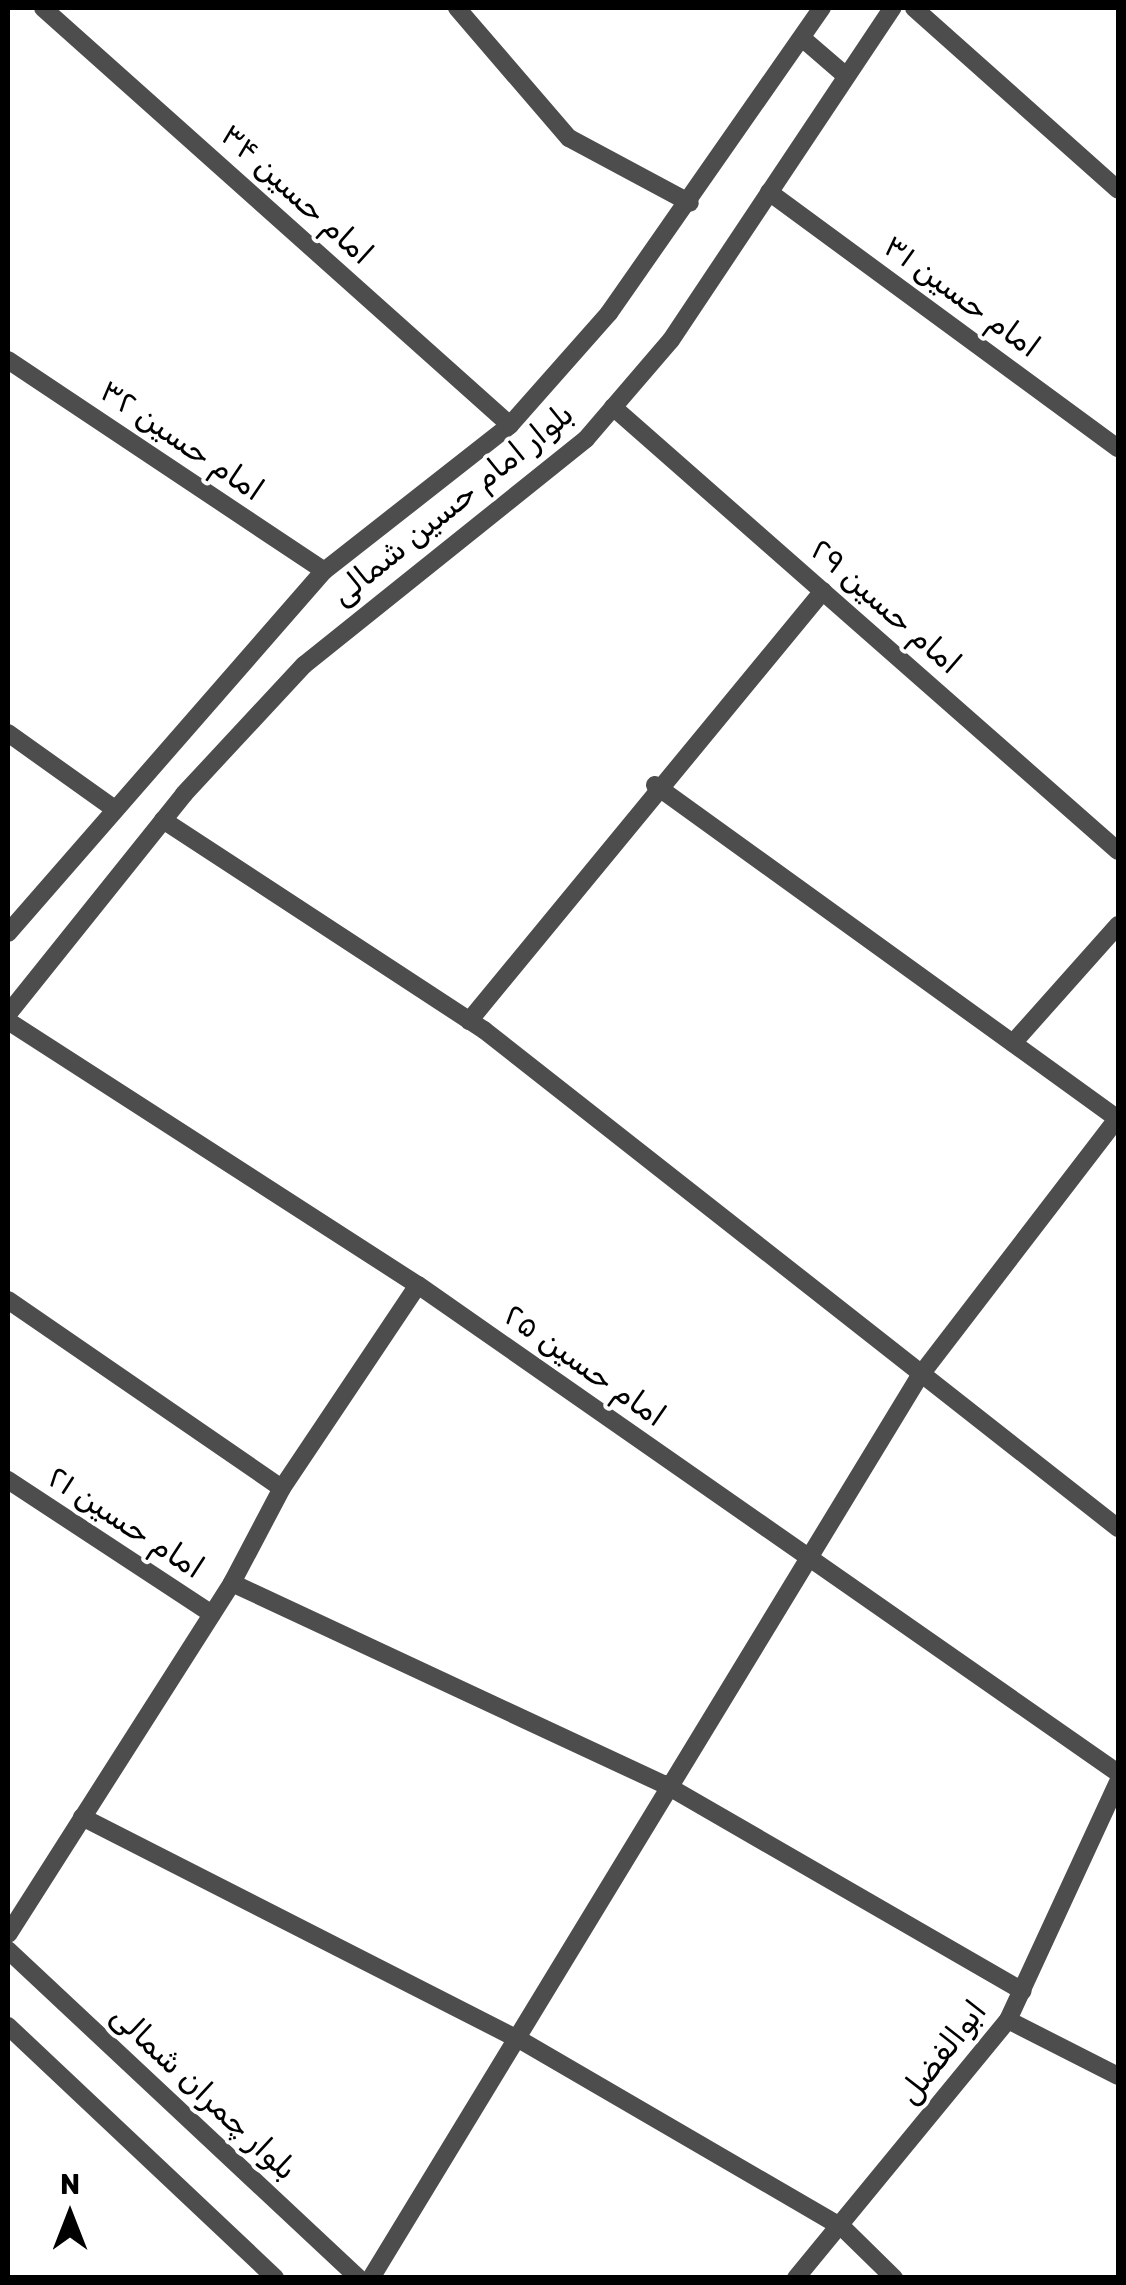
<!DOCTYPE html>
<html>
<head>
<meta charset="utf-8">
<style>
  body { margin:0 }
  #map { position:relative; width:1126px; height:2285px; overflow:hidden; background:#fff; font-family:Rubik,Vazirmatn,sans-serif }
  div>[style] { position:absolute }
  .minor>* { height:18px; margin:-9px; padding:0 9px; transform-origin:9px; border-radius:9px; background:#4d4d4d }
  span { translate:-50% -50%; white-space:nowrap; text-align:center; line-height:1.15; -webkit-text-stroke:8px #fff; paint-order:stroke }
  .street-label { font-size:32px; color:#000 }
  .frame { position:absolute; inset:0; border:10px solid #000; pointer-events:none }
  .north { position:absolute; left:20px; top:2165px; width:100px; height:100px; -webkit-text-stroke:8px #fff; paint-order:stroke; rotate:0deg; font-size:28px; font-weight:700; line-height:40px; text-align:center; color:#000 }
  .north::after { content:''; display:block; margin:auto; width:35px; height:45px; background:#000; clip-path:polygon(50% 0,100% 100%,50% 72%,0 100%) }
</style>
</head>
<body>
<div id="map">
  <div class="minor">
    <i style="left:43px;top:8px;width:626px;rotate:41.76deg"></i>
    <i style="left:457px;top:8px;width:172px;rotate:49.3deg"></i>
    <i style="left:569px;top:138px;width:137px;rotate:28.2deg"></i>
    <i style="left:914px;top:8px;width:273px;rotate:41.7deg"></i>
    <i style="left:802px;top:38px;width:58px;rotate:40.8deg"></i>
    <i style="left:769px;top:192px;width:433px;rotate:36.3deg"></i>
    <i style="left:8px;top:360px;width:380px;rotate:33.7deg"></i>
    <i style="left:613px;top:407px;width:672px;rotate:41.32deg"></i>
    <i style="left:8px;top:733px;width:129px;rotate:35.5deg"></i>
    <i style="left:655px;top:785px;width:571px;rotate:35.81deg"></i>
    <i style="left:163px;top:820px;width:384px;rotate:33.2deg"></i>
    <i style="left:484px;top:1030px;width:806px;rotate:38.15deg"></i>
    <i style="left:8px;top:933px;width:481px;rotate:-48.9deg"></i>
    <i style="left:324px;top:571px;width:236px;rotate:-38.1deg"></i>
    <i style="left:510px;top:425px;width:149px;rotate:-48.5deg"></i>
    <i style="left:609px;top:313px;width:372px;rotate:-55.1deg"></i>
    <i style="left:8px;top:1014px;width:282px;rotate:-51.3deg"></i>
    <i style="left:184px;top:794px;width:176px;rotate:-47.1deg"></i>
    <i style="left:304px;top:665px;width:361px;rotate:-38.7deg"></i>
    <i style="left:586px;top:439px;width:130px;rotate:-49.4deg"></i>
    <i style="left:671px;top:340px;width:399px;rotate:-56.3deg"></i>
    <i style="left:8px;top:1021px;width:488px;rotate:32.8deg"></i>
    <i style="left:418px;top:1285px;width:853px;rotate:34.88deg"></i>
    <i style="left:469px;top:1021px;width:557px;rotate:-50.54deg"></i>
    <i style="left:1013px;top:1043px;width:158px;rotate:-48.3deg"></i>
    <i style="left:8px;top:1300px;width:332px;rotate:34.5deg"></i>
    <i style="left:282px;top:1488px;width:107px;rotate:117.8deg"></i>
    <i style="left:232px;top:1583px;width:416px;rotate:122.5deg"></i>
    <i style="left:8px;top:1480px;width:244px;rotate:33.3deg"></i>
    <i style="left:282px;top:1488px;width:244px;rotate:-56.2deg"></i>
    <i style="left:232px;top:1583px;width:476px;rotate:25deg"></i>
    <i style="left:664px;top:1784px;width:414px;rotate:30deg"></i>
    <i style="left:82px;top:1817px;width:494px;rotate:27deg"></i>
    <i style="left:522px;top:2041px;width:370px;rotate:30.2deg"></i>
    <i style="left:842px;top:2227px;width:73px;rotate:44.4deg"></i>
    <i style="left:8px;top:1950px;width:480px;rotate:43.1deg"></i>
    <i style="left:1008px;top:2020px;width:123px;rotate:27deg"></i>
    <i style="left:8px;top:2026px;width:367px;rotate:43.3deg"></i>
    <i style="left:371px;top:2278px;width:1055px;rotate:-58.69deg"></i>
    <i style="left:919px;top:1377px;width:327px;rotate:-52.5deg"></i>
    <i style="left:796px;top:2278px;width:334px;rotate:-50.6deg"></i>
    <i style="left:1008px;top:2020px;width:262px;rotate:-65.2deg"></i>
  </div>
  <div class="street-label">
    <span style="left:297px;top:194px;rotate:42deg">امام حسین ۳۴</span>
    <span style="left:962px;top:296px;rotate:36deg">امام حسین ۳۱</span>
    <span style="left:182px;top:440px;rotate:34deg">امام حسین ۳۲</span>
    <span style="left:452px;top:504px;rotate:-39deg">بلوار امام حسین شمالی</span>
    <span style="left:886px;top:606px;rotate:41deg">امام حسین ۲۹</span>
    <span style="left:585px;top:1365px;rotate:35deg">امام حسین ۲۵</span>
    <span style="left:126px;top:1522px;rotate:33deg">امام حسین ۲۱</span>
    <span style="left:942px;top:2052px;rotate:-52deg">ابوالفضل</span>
    <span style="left:204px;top:2092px;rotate:43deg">بلوار چمران شمالی</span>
  </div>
  <div class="frame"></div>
  <div class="north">N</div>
</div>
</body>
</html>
